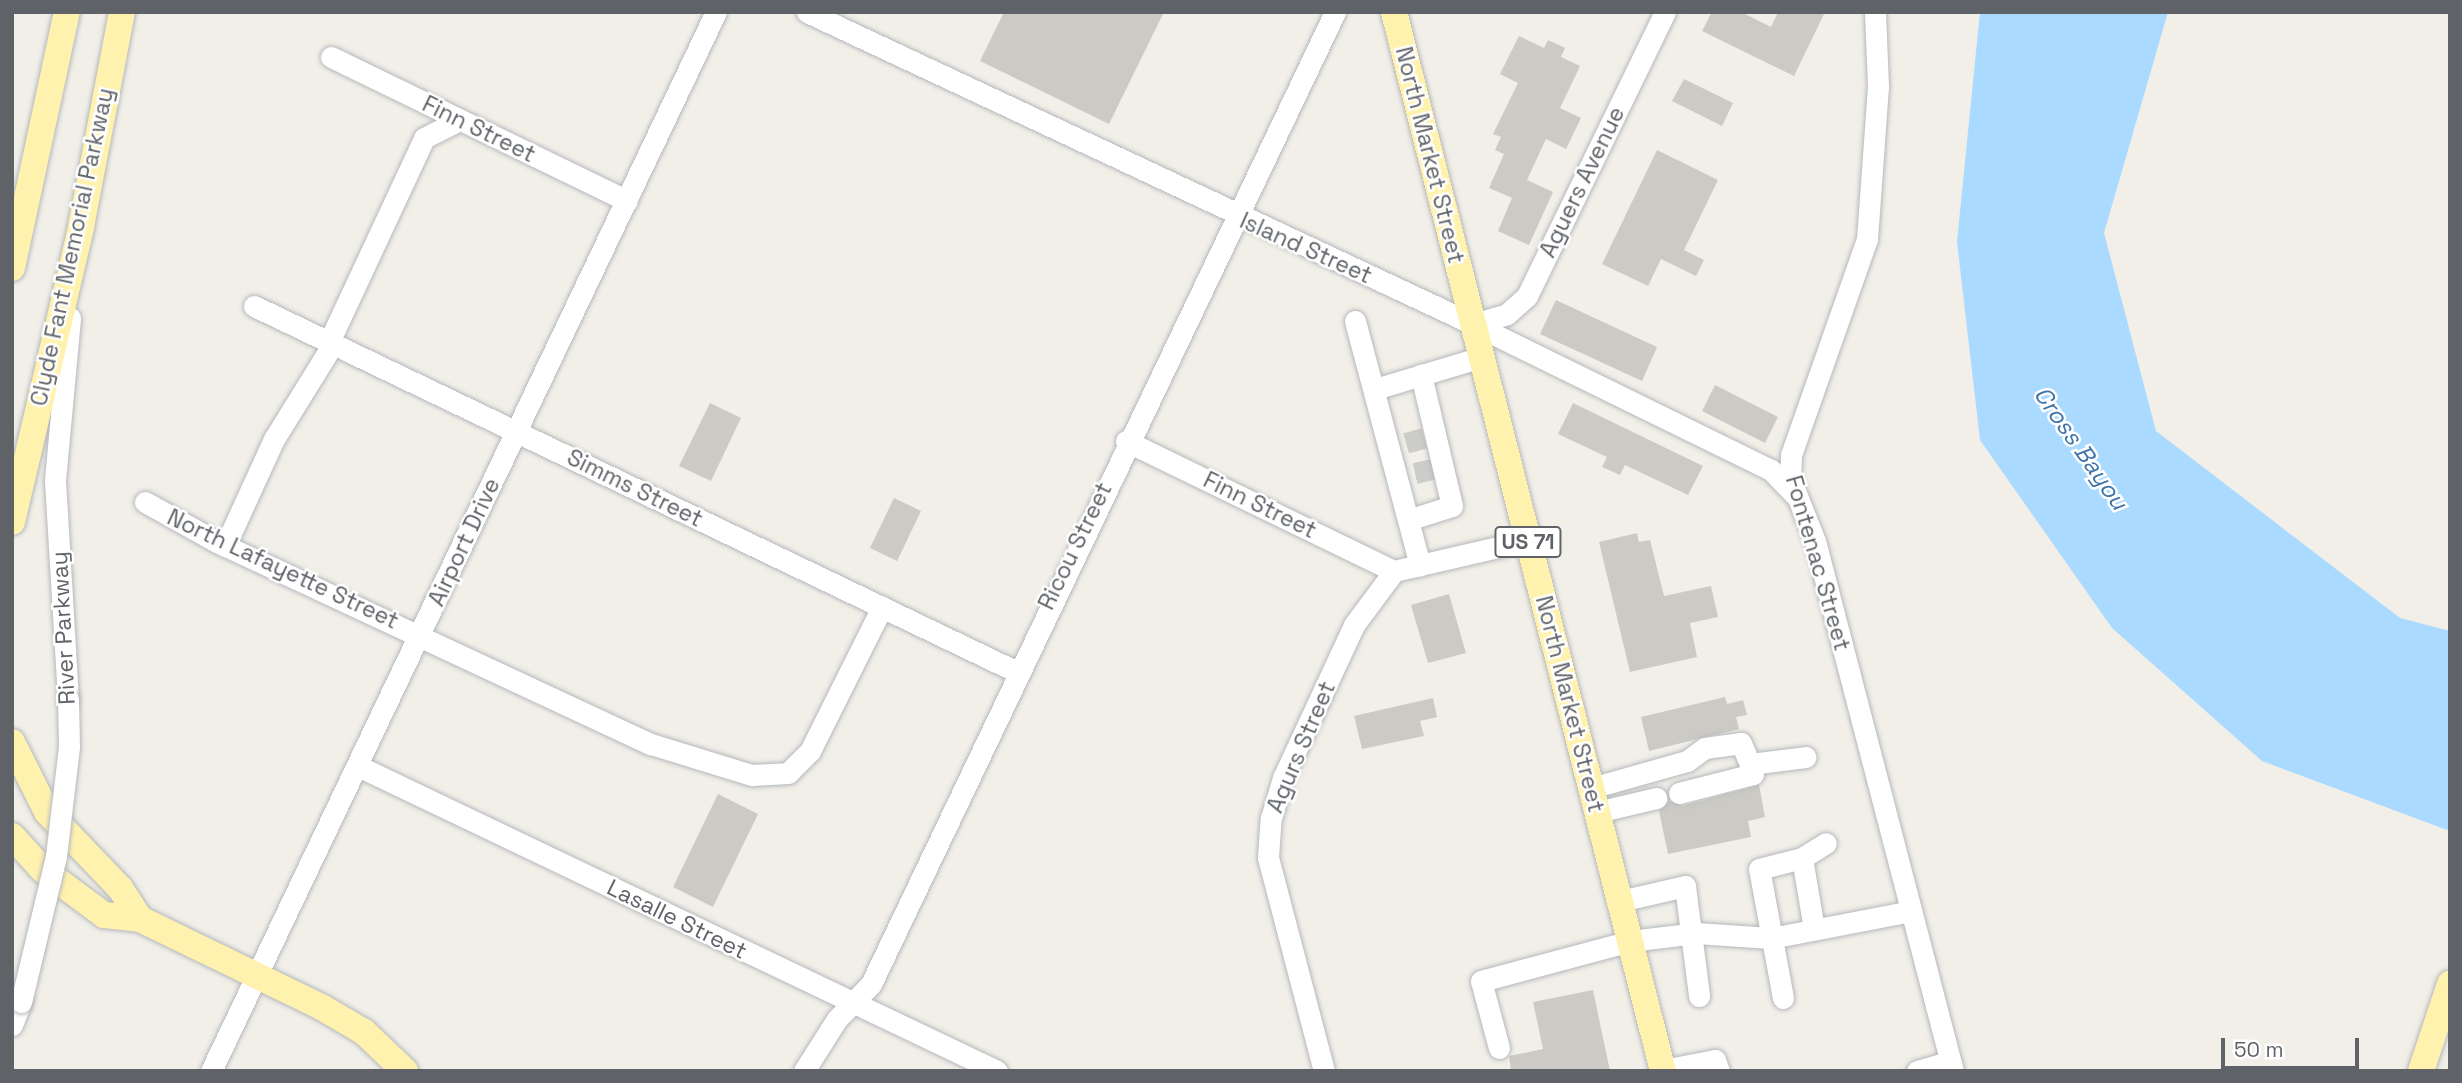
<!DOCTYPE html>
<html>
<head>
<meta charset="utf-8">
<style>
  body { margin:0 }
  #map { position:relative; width:2462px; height:1083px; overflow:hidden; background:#f1efe8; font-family:"Space Grotesk",sans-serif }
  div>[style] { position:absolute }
  .water>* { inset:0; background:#aadaff }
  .building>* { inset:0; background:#cccac5 }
  .minor-tunnel>* { height:21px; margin-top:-10.5px; transform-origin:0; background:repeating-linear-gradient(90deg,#ccccc8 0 21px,transparent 0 31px) }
  .roads { filter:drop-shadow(0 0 2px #b5b8bc) drop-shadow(0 0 2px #b5b8bc) }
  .minor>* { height:21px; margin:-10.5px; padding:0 10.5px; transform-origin:10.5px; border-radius:10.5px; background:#fff }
  .major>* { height:26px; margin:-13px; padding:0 13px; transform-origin:13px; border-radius:13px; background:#fff2af }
  .bridges { filter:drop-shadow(0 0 2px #b5b8bc) drop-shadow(0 0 2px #b5b8bc) }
  .minor-bridge>* { height:21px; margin:-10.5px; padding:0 10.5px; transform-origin:10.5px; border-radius:10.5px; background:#fff }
  span { translate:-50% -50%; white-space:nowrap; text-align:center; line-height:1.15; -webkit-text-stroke:5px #fff; paint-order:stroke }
  .shield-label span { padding:2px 5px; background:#fff; border:2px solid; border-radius:5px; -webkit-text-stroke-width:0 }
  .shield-label { font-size:21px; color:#5f6368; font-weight:700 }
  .street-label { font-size:23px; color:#5f6368 }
  .water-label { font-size:24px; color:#4174aa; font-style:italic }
  .frame { position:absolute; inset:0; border:14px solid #5f6368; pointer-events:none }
  .scale { position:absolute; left:2221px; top:1038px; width:138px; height:32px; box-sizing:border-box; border:4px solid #5f6368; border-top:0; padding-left:9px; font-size:21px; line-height:24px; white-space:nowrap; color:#5f6368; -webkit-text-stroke:5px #fff; paint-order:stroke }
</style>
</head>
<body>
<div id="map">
  <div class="water">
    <i style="clip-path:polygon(1980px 12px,2168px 12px,2104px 233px,2156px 431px,2400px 618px,2450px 631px,2450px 831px,2262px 761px,2112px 628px,1980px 440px,1957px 242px)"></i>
  </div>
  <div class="building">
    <i style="clip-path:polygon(1004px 12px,1164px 12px,1109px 124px,980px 61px)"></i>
    <i style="clip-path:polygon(1712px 12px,1741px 12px,1771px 27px,1778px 12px,1825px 12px,1794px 76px,1702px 31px)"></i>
    <i style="clip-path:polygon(1519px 36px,1544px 48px,1548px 40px,1565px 48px,1561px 57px,1580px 66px,1560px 108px,1581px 118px,1566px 149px,1546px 139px,1527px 180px,1553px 192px,1529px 245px,1498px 231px,1512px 198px,1489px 188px,1504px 154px,1495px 150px,1501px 137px,1493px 134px,1518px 83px,1500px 74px)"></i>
    <i style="clip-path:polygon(1684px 79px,1733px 103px,1722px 126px,1672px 101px)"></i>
    <i style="clip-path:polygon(1657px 150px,1718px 180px,1684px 250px,1704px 260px,1696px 276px,1661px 259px,1648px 286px,1602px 264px)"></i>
    <i style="clip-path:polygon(1556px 300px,1657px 347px,1642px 381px,1540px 334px)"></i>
    <i style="clip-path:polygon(1715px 385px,1778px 417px,1765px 443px,1702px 411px)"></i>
    <i style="clip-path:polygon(710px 403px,741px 418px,711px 481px,679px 466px)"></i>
    <i style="clip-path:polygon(1573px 403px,1703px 466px,1688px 495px,1625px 465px,1620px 475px,1602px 467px,1607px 457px,1558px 434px)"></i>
    <i style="clip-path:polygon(894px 498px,921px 511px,897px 561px,870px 548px)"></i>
    <i style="clip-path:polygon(1637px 533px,1639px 542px,1650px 540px,1664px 596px,1711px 586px,1718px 617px,1690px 623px,1697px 657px,1630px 672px,1599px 542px)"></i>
    <i style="clip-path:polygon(1449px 594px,1466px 653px,1428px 663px,1411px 605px)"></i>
    <i style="clip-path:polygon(1725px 697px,1727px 704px,1743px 700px,1747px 715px,1736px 717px,1739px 729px,1649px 751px,1641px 717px)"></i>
    <i style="clip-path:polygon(1433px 698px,1437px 717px,1420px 721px,1424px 736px,1362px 749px,1354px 716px)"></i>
    <i style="clip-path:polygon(1759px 785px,1765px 817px,1748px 821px,1751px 837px,1668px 854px,1659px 811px,1669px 801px,1682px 806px)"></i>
    <i style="clip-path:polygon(718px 794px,758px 814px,713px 907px,673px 887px)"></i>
    <i style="clip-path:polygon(1593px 990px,1610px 1071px,1511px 1071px,1509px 1056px,1543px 1049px,1533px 1002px)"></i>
  </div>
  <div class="minor-tunnel">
    <i style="left:1406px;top:443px;width:19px;rotate:-16deg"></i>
    <i style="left:1415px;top:473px;width:18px;rotate:-13deg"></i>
  </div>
  <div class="roads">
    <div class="minor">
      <i style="left:807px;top:12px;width:735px;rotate:25.1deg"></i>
      <i style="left:1473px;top:324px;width:332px;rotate:26.1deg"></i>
      <i style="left:1771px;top:470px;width:36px;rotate:46deg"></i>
      <i style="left:1875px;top:12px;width:74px;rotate:87.7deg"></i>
      <i style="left:1878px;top:86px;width:153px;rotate:94.1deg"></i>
      <i style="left:1867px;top:239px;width:229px;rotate:109.4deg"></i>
      <i style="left:1791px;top:455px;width:23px;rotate:92deg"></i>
      <i style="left:1790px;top:478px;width:68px;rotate:68.4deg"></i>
      <i style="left:1815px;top:541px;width:548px;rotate:75.41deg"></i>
      <i style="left:331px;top:57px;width:329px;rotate:25.9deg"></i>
      <i style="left:254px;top:306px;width:844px;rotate:25.62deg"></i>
      <i style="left:1355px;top:321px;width:253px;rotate:75.1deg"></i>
      <i style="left:1473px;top:324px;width:35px;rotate:-16deg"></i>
      <i style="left:1507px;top:314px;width:27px;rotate:-42deg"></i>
      <i style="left:1527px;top:296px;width:316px;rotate:-64.1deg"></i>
      <i style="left:329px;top:342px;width:225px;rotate:-65deg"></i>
      <i style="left:424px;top:138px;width:39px;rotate:-27deg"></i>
      <i style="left:1375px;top:389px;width:112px;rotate:-16.7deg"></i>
      <i style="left:1126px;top:441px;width:298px;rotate:25.9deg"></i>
      <i style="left:145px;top:502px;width:82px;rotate:29.1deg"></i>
      <i style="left:217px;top:542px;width:479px;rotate:25deg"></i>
      <i style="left:651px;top:744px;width:106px;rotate:17.1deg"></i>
      <i style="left:752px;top:775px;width:36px;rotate:-3deg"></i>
      <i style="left:788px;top:773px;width:31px;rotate:-45deg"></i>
      <i style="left:810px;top:751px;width:161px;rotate:-63.4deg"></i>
      <i style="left:1408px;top:520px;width:46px;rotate:-17.7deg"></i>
      <i style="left:1452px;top:506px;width:135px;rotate:-103.3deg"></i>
      <i style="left:225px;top:546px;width:118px;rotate:-65.4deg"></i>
      <i style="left:274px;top:439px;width:112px;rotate:-58.2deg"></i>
      <i style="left:68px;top:699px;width:219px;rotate:-93.4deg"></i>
      <i style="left:55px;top:480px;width:163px;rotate:-84.7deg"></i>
      <i style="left:358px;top:766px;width:708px;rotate:25.52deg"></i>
      <i style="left:1591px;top:788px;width:100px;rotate:-15.7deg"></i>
      <i style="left:1687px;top:761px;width:22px;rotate:-36deg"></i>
      <i style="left:1705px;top:748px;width:36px;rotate:-8deg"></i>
      <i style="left:1741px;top:743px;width:23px;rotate:67deg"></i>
      <i style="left:1750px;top:764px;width:56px;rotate:-7.1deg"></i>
      <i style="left:1679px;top:793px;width:76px;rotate:-14.4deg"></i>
      <i style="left:1753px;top:774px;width:10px;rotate:-107deg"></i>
      <i style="left:1597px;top:812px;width:61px;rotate:-13.3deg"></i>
      <i style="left:1802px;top:858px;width:28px;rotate:-32deg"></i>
      <i style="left:1620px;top:901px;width:67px;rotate:-13deg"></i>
      <i style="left:1685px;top:886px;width:111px;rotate:82.7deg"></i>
      <i style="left:1783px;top:998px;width:131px;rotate:-100.5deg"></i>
      <i style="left:1759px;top:869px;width:44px;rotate:-14.3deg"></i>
      <i style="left:1802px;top:858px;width:72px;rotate:80.4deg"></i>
      <i style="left:12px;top:1025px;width:25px;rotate:-69deg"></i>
      <i style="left:1499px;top:1048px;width:69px;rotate:-105deg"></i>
      <i style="left:1481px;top:981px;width:154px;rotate:-15deg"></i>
      <i style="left:1630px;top:941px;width:66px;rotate:-6.9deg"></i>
      <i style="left:1696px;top:933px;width:75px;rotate:3.8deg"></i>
      <i style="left:1771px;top:938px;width:143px;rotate:-10.9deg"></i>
      <i style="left:1663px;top:1070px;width:53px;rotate:-10.9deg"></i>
      <i style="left:1715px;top:1060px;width:12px;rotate:70deg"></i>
      <i style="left:211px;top:1071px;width:1173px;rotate:-64.51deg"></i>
      <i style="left:804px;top:1071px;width:62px;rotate:-57.6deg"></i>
      <i style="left:837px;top:1019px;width:49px;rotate:-45.8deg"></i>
      <i style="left:871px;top:984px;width:1077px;rotate:-64.48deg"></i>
      <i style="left:1324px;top:1071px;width:221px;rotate:-104.7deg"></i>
      <i style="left:1268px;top:857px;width:39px;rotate:-86deg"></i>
      <i style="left:1271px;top:818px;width:42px;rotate:-73.3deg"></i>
      <i style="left:1283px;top:778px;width:169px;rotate:-65.1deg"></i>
      <i style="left:1354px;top:625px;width:67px;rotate:-53.5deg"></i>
      <i style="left:1394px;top:571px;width:138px;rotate:-13deg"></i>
      <i style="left:1917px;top:1071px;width:35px;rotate:-16deg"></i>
    </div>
    <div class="major">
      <i style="left:1394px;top:12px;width:1093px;rotate:75.75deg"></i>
      <i style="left:12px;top:268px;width:262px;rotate:-77.9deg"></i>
      <i style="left:12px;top:522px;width:303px;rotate:-76.8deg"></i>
      <i style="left:81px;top:227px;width:219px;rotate:-79.2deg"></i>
      <i style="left:12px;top:742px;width:78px;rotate:63.4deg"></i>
      <i style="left:47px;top:812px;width:105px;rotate:46.2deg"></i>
      <i style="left:120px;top:888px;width:37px;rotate:57deg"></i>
      <i style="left:12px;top:836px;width:45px;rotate:47.7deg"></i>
      <i style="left:42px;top:869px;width:77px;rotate:36.6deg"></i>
      <i style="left:104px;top:915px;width:36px;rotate:6deg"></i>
      <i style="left:140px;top:919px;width:203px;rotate:25.9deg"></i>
      <i style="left:323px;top:1008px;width:48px;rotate:30.3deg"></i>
      <i style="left:364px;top:1032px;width:57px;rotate:43.6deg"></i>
      <i style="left:2421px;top:1071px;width:92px;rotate:-71.6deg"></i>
    </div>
  </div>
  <div class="bridges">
    <div class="minor-bridge">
      <i style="left:21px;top:1002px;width:150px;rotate:-76.5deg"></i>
      <i style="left:56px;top:856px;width:110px;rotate:-83.2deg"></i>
      <i style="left:69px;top:747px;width:48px;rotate:-91.2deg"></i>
    </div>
  </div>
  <div class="shield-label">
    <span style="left:1528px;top:542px">US 71</span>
  </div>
  <div class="street-label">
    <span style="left:479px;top:129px;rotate:26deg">Finn Street</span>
    <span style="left:1430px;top:155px;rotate:76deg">North Market Street</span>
    <span style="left:1582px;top:182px;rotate:-64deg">Aguers Avenue</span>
    <span style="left:72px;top:247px;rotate:-78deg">Clyde Fant Memorial Parkway</span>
    <span style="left:1306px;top:248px;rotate:24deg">Island Street</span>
    <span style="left:635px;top:488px;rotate:26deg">Simms Street</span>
    <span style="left:1260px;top:505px;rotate:26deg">Finn Street</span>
    <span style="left:464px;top:542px;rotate:-65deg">Airport Drive</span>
    <span style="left:1075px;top:546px;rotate:-64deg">Ricou Street</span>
    <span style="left:1818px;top:563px;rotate:74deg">Fontenac Street</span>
    <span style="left:283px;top:569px;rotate:25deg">North Lafayette Street</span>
    <span style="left:63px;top:628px;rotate:-93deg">River Parkway</span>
    <span style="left:1570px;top:704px;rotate:76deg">North Market Street</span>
    <span style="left:1301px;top:747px;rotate:-67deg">Agurs Street</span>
    <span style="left:677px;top:919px;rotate:26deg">Lasalle Street</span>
  </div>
  <div class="water-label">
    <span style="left:2081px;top:448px;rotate:55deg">Cross Bayou</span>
  </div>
  <div class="frame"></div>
  <div class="scale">50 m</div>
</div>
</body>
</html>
